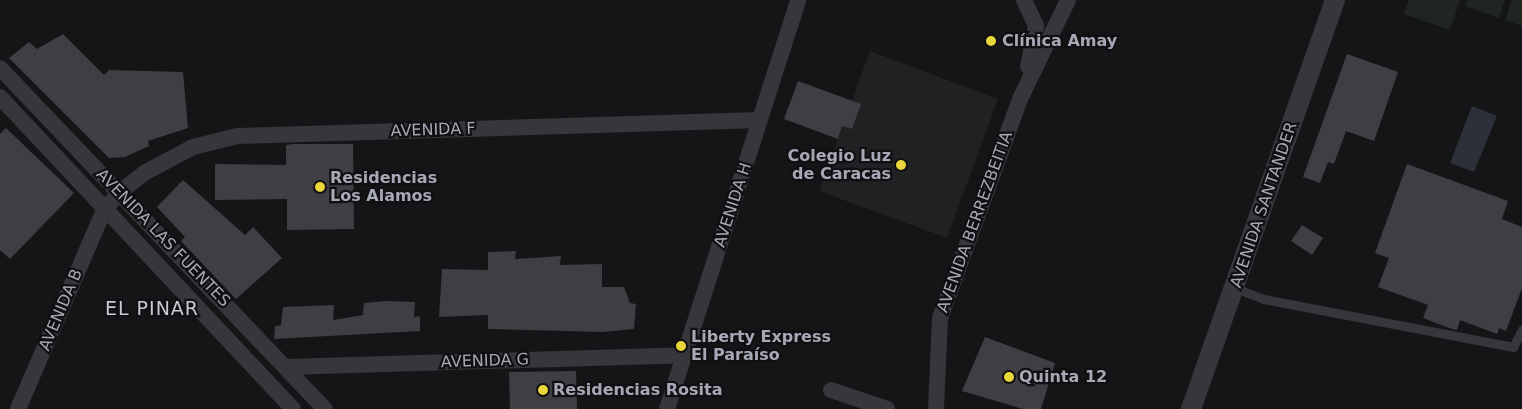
<!DOCTYPE html>
<html>
<head>
<meta charset="utf-8">
<style>
  body { margin:0 }
  #map { position:relative; width:1522px; height:409px; overflow:hidden; background:#151416; font-family:"DejaVu Sans",sans-serif }
  div>[style] { position:absolute }
  .built>* { inset:0; background:#212023 }
  .green>* { inset:0; background:#1f2621 }
  .water>* { inset:0; background:#2b3039 }
  .building>* { inset:0; background:#3f3e43 }
  .service>* { height:9px; margin:-4.5px; padding:0 4.5px; transform-origin:4.5px; border-radius:4.5px; background:#36363b }
  .minor>* { height:16px; margin:-8px; padding:0 8px; transform-origin:8px; border-radius:8px; background:#36363b }
  .tertiary>* { height:20px; margin:-10px; padding:0 10px; transform-origin:10px; border-radius:10px; background:#36363b }
  .dots>* { width:14px; height:14px; translate:-50% -50%; box-sizing:border-box; border:2px solid #100f11; border-radius:50% }
  span { translate:-50% -50%; white-space:nowrap; text-align:center; line-height:1.15; -webkit-text-stroke:4.5px #100f11; paint-order:stroke }
  .poi-label { font-size:16px; color:#a7a8b6; font-weight:700 }
  .left { translate:0 -50%; text-align:left }
  .right { translate:-100% -50%; text-align:right }
  .street-label { font-size:16px; color:#a7a8b6 }
  .quarter-label { font-size:19px; color:#c8c8d2; letter-spacing:1px }
</style>
</head>
<body>
<div id="map">
  <div class="built">
    <i style="clip-path:polygon(870px 51px,998px 99px,947px 238px,819px 191px)"></i>
  </div>
  <div class="green">
    <i style="clip-path:polygon(1409px 0,1460px 0,1450px 30px,1404px 14px)"></i>
    <i style="clip-path:polygon(1467px 0,1505px 0,1499px 18px,1465px 6px)"></i>
    <i style="clip-path:polygon(1512px 0,1522px 0,1522px 26px,1505px 20px)"></i>
  </div>
  <div class="water">
    <i style="clip-path:polygon(1472px 106px,1497px 116px,1474px 172px,1450px 163px)"></i>
  </div>
  <div class="building">
    <i style="clip-path:polygon(63px 34px,104px 75px,109px 70px,183px 72px,188px 128px,148px 141px,149px 146px,125px 157px,109px 158px,9px 58px,29px 42px,37px 49px)"></i>
    <i style="clip-path:polygon(1347px 54px,1398px 72px,1374px 141px,1346px 131px,1334px 164px,1328px 162px,1320px 183px,1303px 177px)"></i>
    <i style="clip-path:polygon(798px 81px,861px 104px,852px 129px,842px 126px,838px 139px,784px 119px)"></i>
    <i style="clip-path:polygon(6px 128px,74px 193px,10px 259px,0 250px,0 134px)"></i>
    <i style="clip-path:polygon(292px 144px,353px 144px,354px 229px,287px 230px,287px 199px,215px 200px,215px 164px,286px 165px,286px 145px)"></i>
    <i style="clip-path:polygon(1407px 164px,1508px 201px,1502px 219px,1522px 227px,1522px 288px,1506px 331px,1499px 328px,1497px 334px,1460px 320px,1457px 330px,1452px 329px,1423px 318px,1428px 305px,1378px 287px,1389px 258px,1375px 253px)"></i>
    <i style="clip-path:polygon(183px 180px,245px 235px,253px 227px,282px 258px,236px 299px,181px 241px,185px 237px,157px 207px)"></i>
    <i style="clip-path:polygon(1302px 225px,1323px 238px,1312px 255px,1291px 241px)"></i>
    <i style="clip-path:polygon(516px 251px,515px 259px,561px 256px,560px 265px,602px 264px,602px 287px,624px 287px,630px 303px,636px 304px,634px 329px,603px 332px,488px 329px,488px 315px,439px 317px,442px 269px,488px 270px,488px 252px)"></i>
    <i style="clip-path:polygon(386px 301px,415px 302px,414px 317px,420px 316px,420px 331px,274px 339px,275px 326px,281px 325px,283px 307px,334px 305px,333px 320px,363px 315px,364px 303px)"></i>
    <i style="clip-path:polygon(985px 337px,1055px 363px,1041px 409px,1023px 409px,962px 391px)"></i>
    <i style="clip-path:polygon(576px 371px,577px 409px,510px 409px,509px 372px)"></i>
  </div>
  <div class="service">
    <i style="left:1235px;top:288px;width:31px;rotate:21deg"></i>
    <i style="left:1264px;top:299px;width:254px;rotate:10.9deg"></i>
    <i style="left:1513px;top:347px;width:20px;rotate:-63deg"></i>
  </div>
  <div class="minor">
    <i style="left:1024px;top:0;width:29px;rotate:65deg"></i>
    <i style="left:1036px;top:26px;width:41px;rotate:101.3deg"></i>
    <i style="left:0;top:68px;width:471px;rotate:46.4deg"></i>
    <i style="left:0;top:97px;width:428px;rotate:46.8deg"></i>
    <i style="left:286px;top:367px;width:399px;rotate:-1.7deg"></i>
    <i style="left:831px;top:390px;width:59px;rotate:18.7deg"></i>
    <i style="left:18px;top:409px;width:217px;rotate:-66.6deg"></i>
    <i style="left:104px;top:210px;width:24px;rotate:-48deg"></i>
    <i style="left:120px;top:192px;width:33px;rotate:-38deg"></i>
    <i style="left:146px;top:172px;width:53px;rotate:-28deg"></i>
    <i style="left:193px;top:147px;width:45px;rotate:-14deg"></i>
    <i style="left:237px;top:136px;width:523px;rotate:-1.75deg"></i>
    <i style="left:667px;top:409px;width:429px;rotate:-72.2deg"></i>
    <i style="left:936px;top:409px;width:91px;rotate:-87.5deg"></i>
    <i style="left:940px;top:318px;width:235px;rotate:-69.9deg"></i>
    <i style="left:1021px;top:97px;width:108px;rotate:-64.1deg"></i>
  </div>
  <div class="tertiary">
    <i style="left:1191px;top:409px;width:434px;rotate:-70.6deg"></i>
  </div>
  <div class="dots">
    <i style="left:991px;top:41px;background:#e8d63b"></i>
    <i style="left:901px;top:165px;background:#e8d63b"></i>
    <i style="left:320px;top:187px;background:#e8d63b"></i>
    <i style="left:681px;top:346px;background:#e8d63b"></i>
    <i style="left:1009px;top:377px;background:#e8d63b"></i>
    <i style="left:543px;top:390px;background:#e8d63b"></i>
  </div>
  <div class="poi-label">
    <span class="left" style="left:1002px;top:41px">Clínica Amay</span>
    <span class="right" style="left:891px;top:165px">Colegio Luz<br>de Caracas</span>
    <span class="left" style="left:330px;top:187px">Residencias<br>Los Alamos</span>
    <span class="left" style="left:691px;top:346px">Liberty Express<br>El Paraíso</span>
    <span class="left" style="left:1019px;top:377px">Quinta 12</span>
    <span class="left" style="left:553px;top:390px">Residencias Rosita</span>
  </div>
  <div class="street-label">
    <span style="left:433px;top:130px;rotate:-2deg">AVENIDA F</span>
    <span style="left:733px;top:205px;rotate:-72deg">AVENIDA H</span>
    <span style="left:1264px;top:205px;rotate:-71deg">AVENIDA SANTANDER</span>
    <span style="left:975px;top:222px;rotate:-70deg">AVENIDA BERREZBEITIA</span>
    <span style="left:163px;top:238px;rotate:46deg">AVENIDA LAS FUENTES</span>
    <span style="left:61px;top:310px;rotate:-67deg">AVENIDA B</span>
    <span style="left:485px;top:361px;rotate:-2deg">AVENIDA G</span>
  </div>
  <div class="quarter-label">
    <span style="left:152px;top:309px">EL PINAR</span>
  </div>
</div>
</body>
</html>
